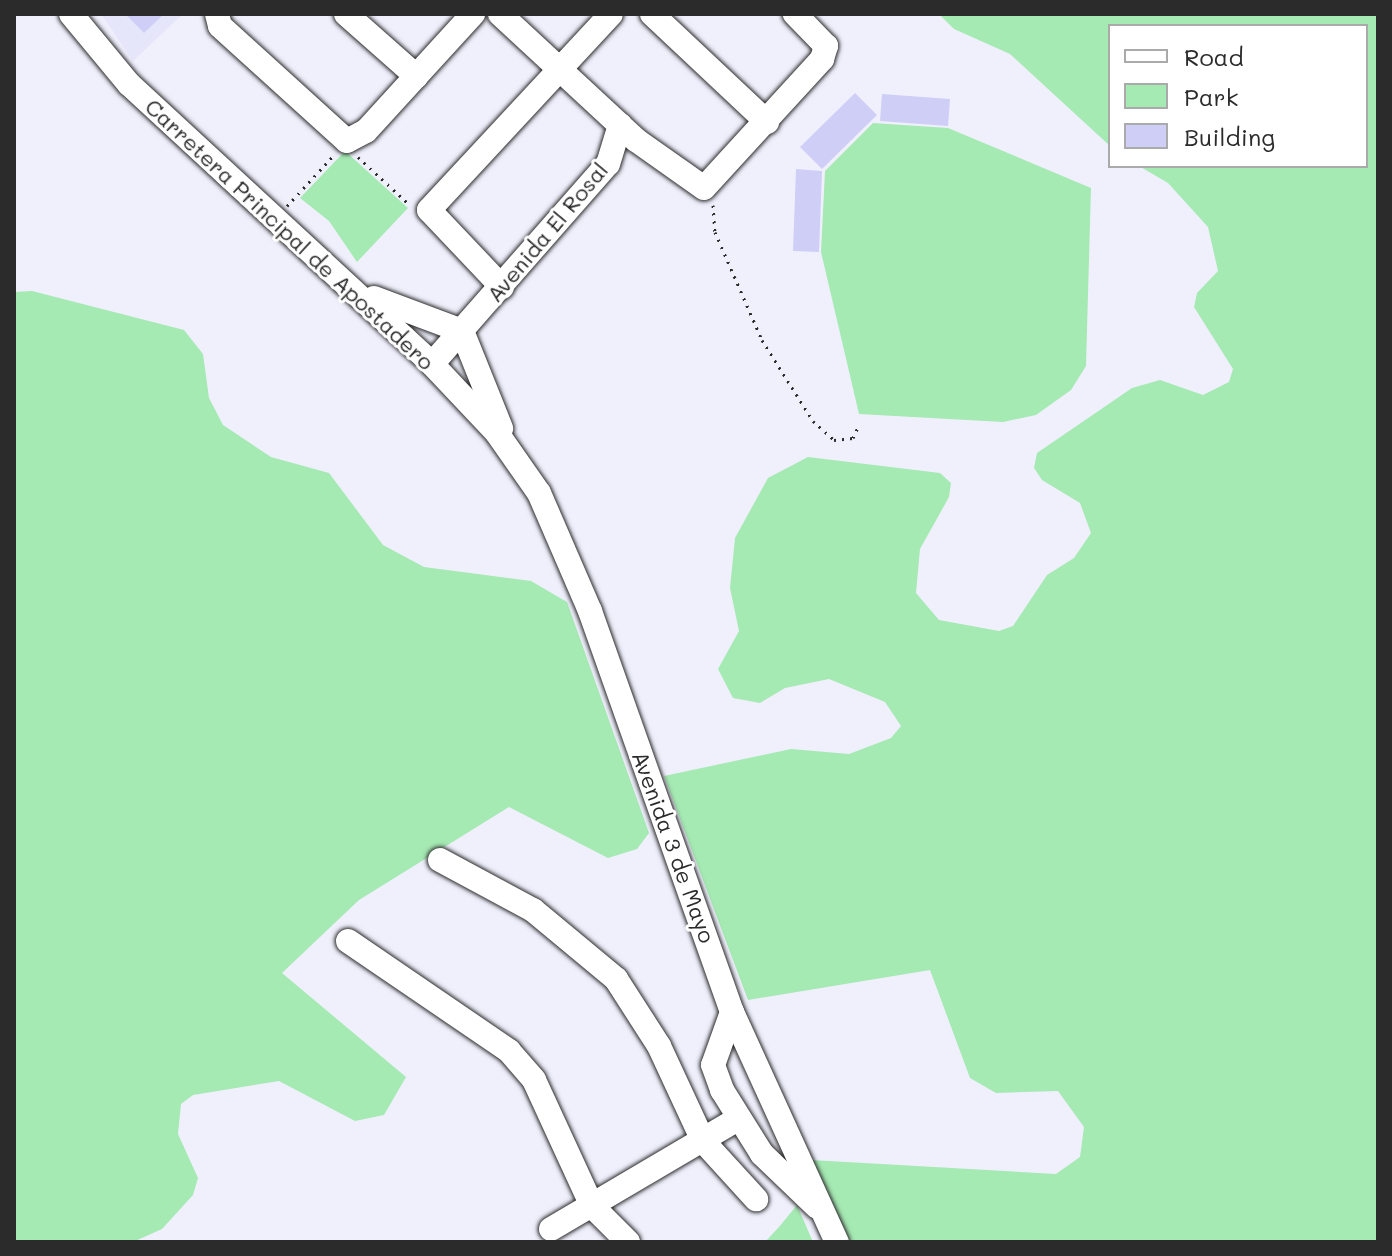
<!DOCTYPE html>
<html>
<head>
<meta charset="utf-8">
<style>
  body { margin:0 }
  #map { position:relative; width:1392px; height:1256px; overflow:hidden; background:#f0f0fd; font-family:Mali,sans-serif }
  div>[style] { position:absolute }
  .built>* { inset:0; background:#e6e6fb }
  .green>* { inset:0; background:#a5e9b3 }
  .building>* { inset:0; background:#cecef7 }
  .path>* { height:3px; margin-top:-1.5px; transform-origin:0; background:repeating-linear-gradient(90deg,#2b2b2b 0 2px,transparent 0 8px) }
  .roads { filter:drop-shadow(0 0 2px #2b2b2b) drop-shadow(0 0 2px #2b2b2b) }
  .minor>* { height:24px; margin:-12px; padding:0 12px; transform-origin:12px; border-radius:12px; background:#fff }
  span { translate:-50% -50%; white-space:nowrap; text-align:center; line-height:1.15; -webkit-text-stroke:6px #fff; paint-order:stroke }
  .street-label { font-size:22px; color:#2b2b2b }
  .frame { position:absolute; inset:0; border:16px solid #2b2b2b; pointer-events:none }
  .legend { position:absolute; left:1108px; top:24px; width:260px; height:144px; box-sizing:border-box; background:#fff; border:2px solid #aaa; margin:0; padding:10px 14px; list-style:none; font-size:24px; color:#2b2b2b }
  .legend li { display:flex; align-items:center; gap:16px; height:40px }
  .legend b { width:40px; border:2px solid #aaa }
</style>
</head>
<body>
<div id="map">
  <div class="built">
    <i style="clip-path:polygon(101px 14px,183px 14px,133px 61px)"></i>
  </div>
  <div class="green">
    <i style="clip-path:polygon(939px 14px,1378px 14px,1378px 1242px,847px 1242px,811px 1160px,1056px 1174px,1080px 1157px,1084px 1127px,1058px 1091px,996px 1093px,970px 1078px,930px 970px,748px 1000px,664px 776px,791px 749px,849px 754px,891px 738px,901px 726px,885px 702px,829px 679px,785px 688px,760px 703px,733px 698px,718px 669px,739px 631px,730px 588px,735px 538px,768px 478px,808px 457px,940px 473px,951px 483px,949px 497px,920px 549px,916px 593px,939px 620px,999px 631px,1013px 626px,1047px 575px,1074px 558px,1091px 533px,1080px 503px,1042px 480px,1034px 468px,1037px 453px,1132px 388px,1160px 380px,1203px 395px,1229px 382px,1233px 369px,1194px 307px,1197px 293px,1218px 271px,1208px 227px,1168px 183px,1139px 166px,1366px 166px,1366px 26px,1110px 26px,1110px 146px,1010px 54px,954px 29px)"></i>
    <i style="clip-path:polygon(873px 123px,948px 128px,1091px 188px,1086px 366px,1071px 390px,1036px 415px,1003px 422px,859px 414px,821px 252px,825px 171px)"></i>
    <i style="clip-path:polygon(345px 151px,408px 208px,357px 262px,329px 221px,300px 198px)"></i>
    <i style="clip-path:polygon(32px 291px,184px 330px,203px 354px,209px 398px,223px 425px,271px 457px,329px 473px,383px 545px,424px 567px,531px 581px,567px 602px,649px 833px,637px 849px,608px 858px,509px 807px,359px 900px,282px 973px,406px 1077px,384px 1115px,355px 1121px,279px 1081px,193px 1095px,181px 1104px,178px 1134px,198px 1178px,193px 1195px,162px 1229px,133px 1242px,14px 1242px,14px 292px)"></i>
    <i style="clip-path:polygon(797px 1205px,813px 1242px,765px 1242px,779px 1227px)"></i>
  </div>
  <div class="building">
    <i style="clip-path:polygon(125px 14px,164px 14px,144px 33px)"></i>
    <i style="clip-path:polygon(855px 93px,877px 115px,822px 169px,800px 147px)"></i>
    <i style="clip-path:polygon(882px 94px,950px 99px,948px 126px,880px 121px)"></i>
    <i style="clip-path:polygon(796px 169px,822px 171px,819px 252px,793px 251px)"></i>
  </div>
  <div class="path">
    <i style="left:358px;top:157px;width:72px;rotate:42.8deg"></i>
    <i style="left:713px;top:205px;width:27px;rotate:86deg"></i>
    <i style="left:715px;top:232px;width:118px;rotate:66.5deg"></i>
    <i style="left:762px;top:340px;width:96px;rotate:57.8deg"></i>
    <i style="left:813px;top:421px;width:28px;rotate:42deg"></i>
    <i style="left:834px;top:440px;width:19px;rotate:-6deg"></i>
    <i style="left:853px;top:438px;width:12px;rotate:-66deg"></i>
    <i style="left:287px;top:206px;width:68px;rotate:-47.4deg"></i>
  </div>
  <div class="roads">
    <div class="minor">
      <i style="left:71px;top:14px;width:91px;rotate:50.4deg"></i>
      <i style="left:129px;top:84px;width:413px;rotate:42.7deg"></i>
      <i style="left:432px;top:364px;width:95px;rotate:46.7deg"></i>
      <i style="left:497px;top:433px;width:73px;rotate:55deg"></i>
      <i style="left:539px;top:493px;width:129px;rotate:66.6deg"></i>
      <i style="left:590px;top:611px;width:425px;rotate:70.5deg"></i>
      <i style="left:732px;top:1012px;width:253px;rotate:65.5deg"></i>
      <i style="left:217px;top:14px;width:12px;rotate:76deg"></i>
      <i style="left:220px;top:26px;width:171px;rotate:42.2deg"></i>
      <i style="left:347px;top:141px;width:21px;rotate:-28deg"></i>
      <i style="left:366px;top:131px;width:159px;rotate:-47.6deg"></i>
      <i style="left:346px;top:14px;width:94px;rotate:41.5deg"></i>
      <i style="left:500px;top:14px;width:185px;rotate:42.8deg"></i>
      <i style="left:636px;top:140px;width:83px;rotate:35.2deg"></i>
      <i style="left:704px;top:188px;width:175px;rotate:-47.5deg"></i>
      <i style="left:822px;top:59px;width:14px;rotate:-73deg"></i>
      <i style="left:826px;top:46px;width:45px;rotate:-134.1deg"></i>
      <i style="left:652px;top:14px;width:158px;rotate:43.2deg"></i>
      <i style="left:502px;top:287px;width:106px;rotate:-133.5deg"></i>
      <i style="left:429px;top:210px;width:267px;rotate:-47.1deg"></i>
      <i style="left:374px;top:298px;width:94px;rotate:20.6deg"></i>
      <i style="left:462px;top:331px;width:105px;rotate:68.1deg"></i>
      <i style="left:432px;top:364px;width:266px;rotate:-48.7deg"></i>
      <i style="left:608px;top:164px;width:41px;rotate:-72.9deg"></i>
      <i style="left:440px;top:860px;width:106px;rotate:28.3deg"></i>
      <i style="left:533px;top:910px;width:108px;rotate:39.7deg"></i>
      <i style="left:616px;top:979px;width:80px;rotate:57.3deg"></i>
      <i style="left:659px;top:1046px;width:105px;rotate:65.1deg"></i>
      <i style="left:703px;top:1141px;width:79px;rotate:47.6deg"></i>
      <i style="left:348px;top:941px;width:195px;rotate:34.3deg"></i>
      <i style="left:509px;top:1051px;width:38px;rotate:49deg"></i>
      <i style="left:534px;top:1080px;width:139px;rotate:65.3deg"></i>
      <i style="left:592px;top:1206px;width:51px;rotate:45deg"></i>
      <i style="left:732px;top:1012px;width:56px;rotate:109.7deg"></i>
      <i style="left:713px;top:1065px;width:27px;rotate:70deg"></i>
      <i style="left:722px;top:1090px;width:75px;rotate:58deg"></i>
      <i style="left:762px;top:1154px;width:76px;rotate:43.9deg"></i>
      <i style="left:551px;top:1229px;width:215px;rotate:-30.5deg"></i>
    </div>
  </div>
  <div class="street-label">
    <span style="left:547px;top:232px;rotate:-50deg">Avenida El Rosal</span>
    <span style="left:290px;top:234px;rotate:43deg">Carretera Principal de Apostadero</span>
    <span style="left:674px;top:847px;rotate:70deg">Avenida 3 de Mayo</span>
  </div>
  <div class="frame"></div>
  <ul class="legend">
  <li><b style="height:10px;background:#fff"></b>Road</li>
  <li><b style="height:22px;background:#a5e9b3"></b>Park</li>
  <li><b style="height:22px;background:#cecef7"></b>Building</li>
  </ul>
</div>
</body>
</html>
